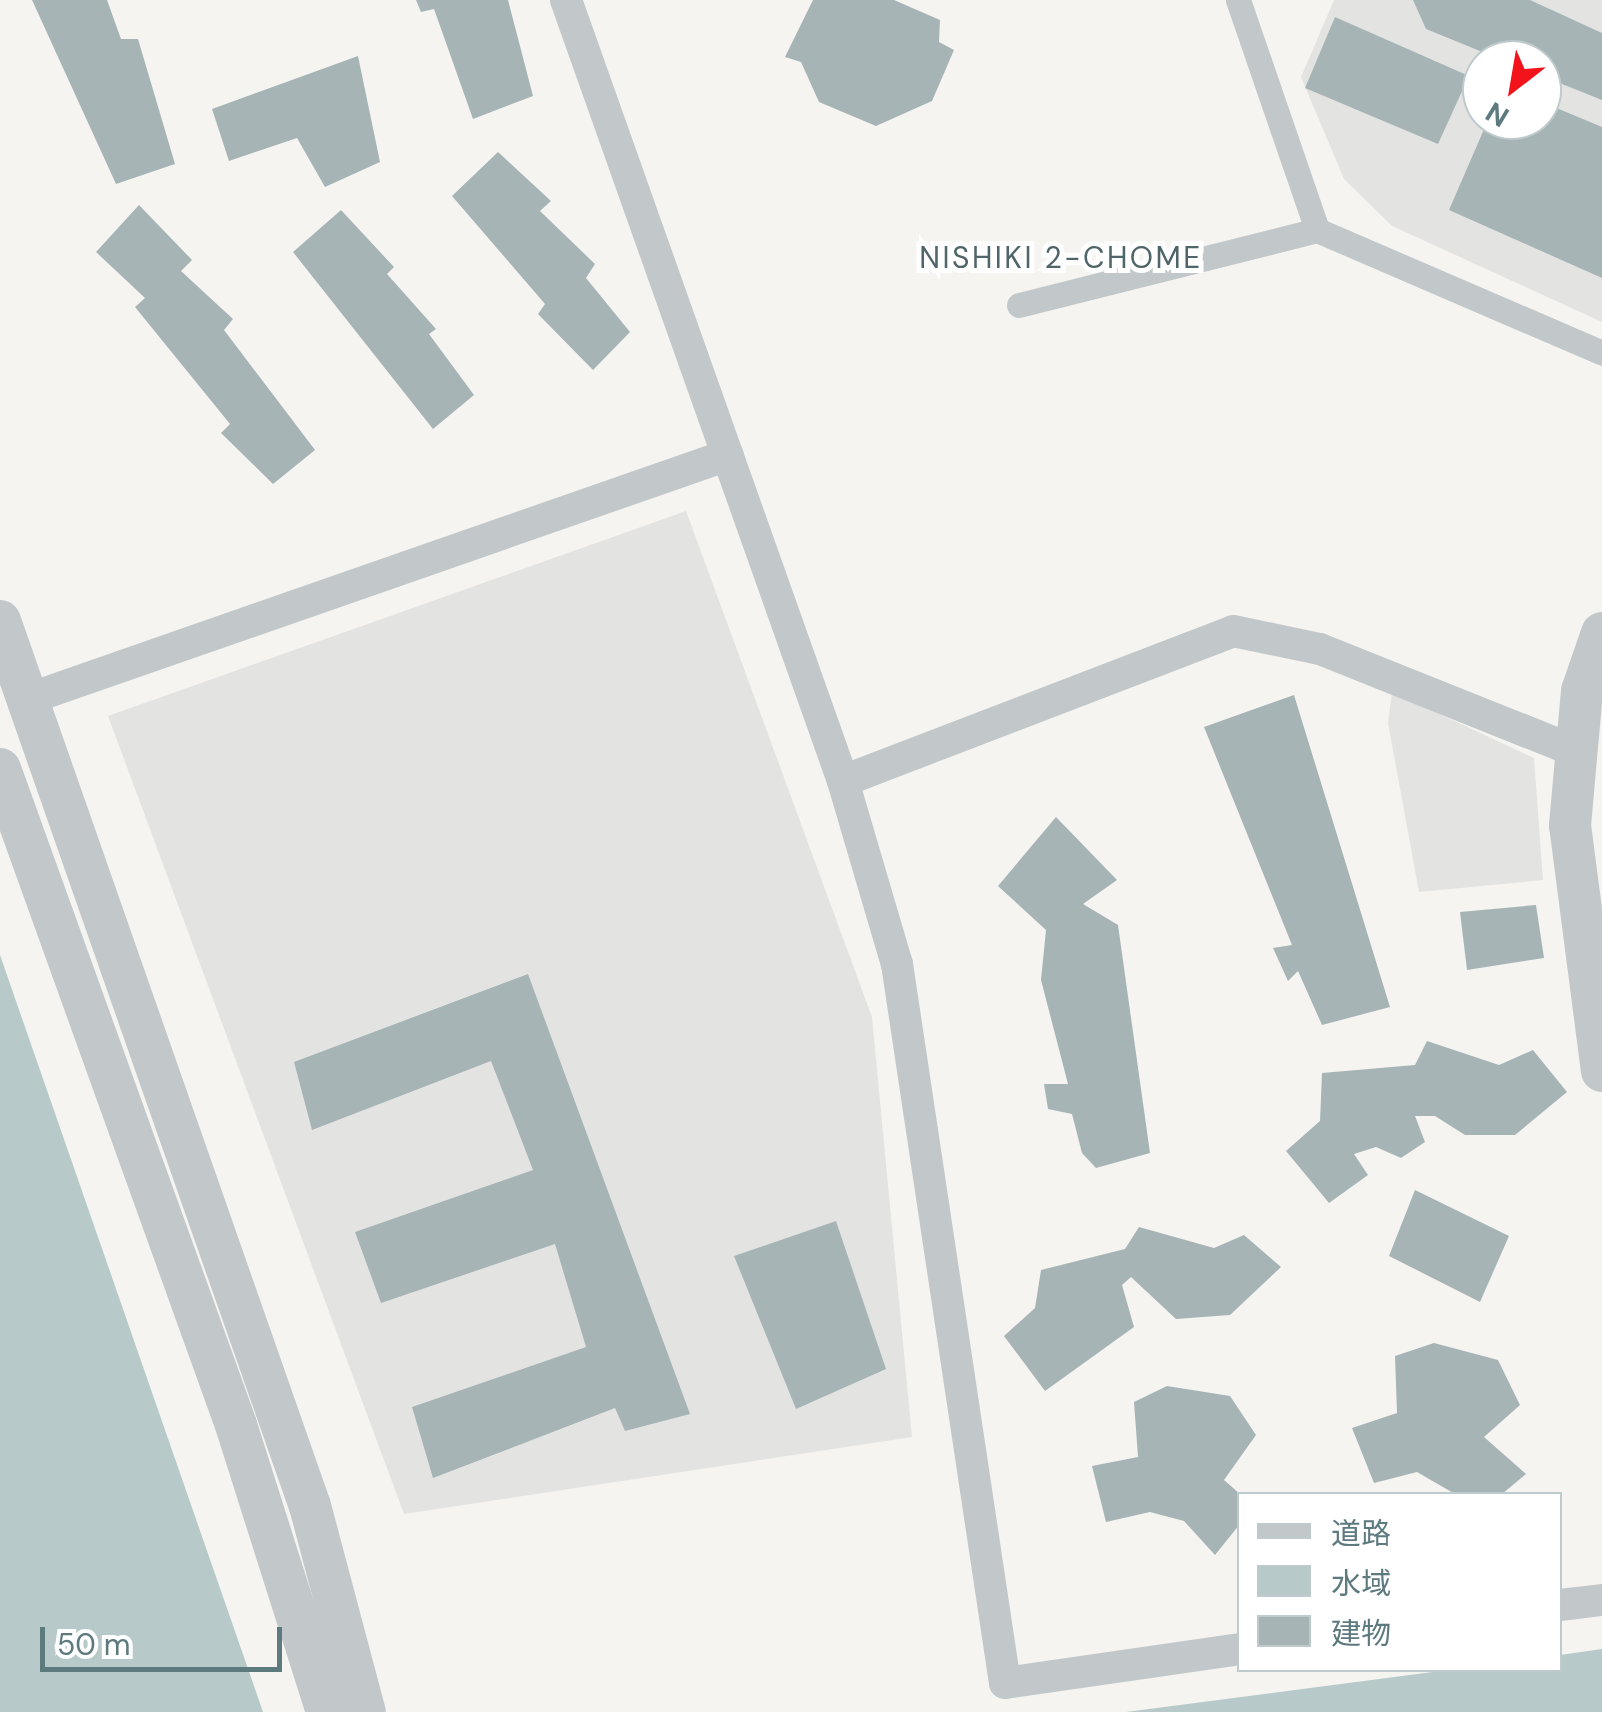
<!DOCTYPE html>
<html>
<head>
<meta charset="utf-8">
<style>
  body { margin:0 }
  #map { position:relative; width:1602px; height:1712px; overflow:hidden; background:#f5f4f1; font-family:"DM Sans","Noto Sans JP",sans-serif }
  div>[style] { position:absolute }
  .built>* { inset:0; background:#e3e4e2 }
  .water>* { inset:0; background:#b7c9c9 }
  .building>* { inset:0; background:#a6b4b6 }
  .pedestrian>* { height:25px; margin:-12.5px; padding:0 12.5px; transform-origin:12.5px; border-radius:12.5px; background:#c2c8ca }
  .minor>* { height:32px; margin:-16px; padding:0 16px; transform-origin:16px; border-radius:16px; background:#c2c8ca }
  .tertiary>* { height:42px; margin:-21px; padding:0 21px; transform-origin:21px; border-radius:21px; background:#c2c8ca }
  span { translate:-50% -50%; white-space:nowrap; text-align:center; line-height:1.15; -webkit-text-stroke:10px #fff; paint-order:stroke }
  .neighbourhood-label { font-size:30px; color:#506569; letter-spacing:2.5px }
  .legend { position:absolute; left:1237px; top:1492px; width:325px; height:180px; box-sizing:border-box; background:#fff; border:2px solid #becacc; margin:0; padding:12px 18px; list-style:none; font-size:30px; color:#5d7a7f }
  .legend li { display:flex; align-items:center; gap:20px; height:50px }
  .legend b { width:50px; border:2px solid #becacc }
  .north { position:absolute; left:1462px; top:40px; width:100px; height:100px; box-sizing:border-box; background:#fff; border:2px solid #becacc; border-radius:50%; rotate:211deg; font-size:28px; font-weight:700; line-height:40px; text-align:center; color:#5d7a7f }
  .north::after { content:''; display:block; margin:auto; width:35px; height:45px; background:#f3131b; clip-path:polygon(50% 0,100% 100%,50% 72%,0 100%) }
  .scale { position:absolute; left:40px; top:1627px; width:242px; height:45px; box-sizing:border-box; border:5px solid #5d7a7f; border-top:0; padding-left:12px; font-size:30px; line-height:35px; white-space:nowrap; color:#5d7a7f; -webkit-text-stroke:8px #fff; paint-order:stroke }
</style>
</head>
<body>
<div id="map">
  <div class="built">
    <i style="clip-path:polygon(evenodd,1334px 0,1602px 0,1602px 322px,1392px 226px,1344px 179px,1301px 77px,1334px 0,1482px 60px,1542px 60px,1542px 120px,1482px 120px,1482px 60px)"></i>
    <i style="clip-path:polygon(686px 511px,872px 1017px,912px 1437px,404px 1514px,108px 716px)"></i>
    <i style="clip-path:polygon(1392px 692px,1534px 758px,1543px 880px,1419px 892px,1388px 723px)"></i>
  </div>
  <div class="water">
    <i style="clip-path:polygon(0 955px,263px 1712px,0 1712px)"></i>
    <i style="clip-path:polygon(1602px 1649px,1602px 1712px,1126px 1712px,1448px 1670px,1560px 1670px,1560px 1655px)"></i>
  </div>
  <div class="building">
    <i style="clip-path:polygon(32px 0,107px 0,121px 39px,138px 39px,175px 164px,116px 184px)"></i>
    <i style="clip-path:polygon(416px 0,508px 0,533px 96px,473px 119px,434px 9px,421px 12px)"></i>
    <i style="clip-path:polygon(813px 0,894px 0,940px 20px,939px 42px,954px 50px,932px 101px,876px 126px,819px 102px,801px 62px,785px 57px)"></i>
    <i style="clip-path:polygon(1413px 0,1530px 0,1602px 33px,1602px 100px,1542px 76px,1542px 60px,1502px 60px,1426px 29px)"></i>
    <i style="clip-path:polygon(1335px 17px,1469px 76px,1438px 144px,1305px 88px)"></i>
    <i style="clip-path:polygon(358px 56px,380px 162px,325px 187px,297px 138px,229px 161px,212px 109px)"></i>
    <i style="clip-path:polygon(1542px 102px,1602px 127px,1602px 278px,1449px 210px,1488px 120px,1542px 120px)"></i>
    <i style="clip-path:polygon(498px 152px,551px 201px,540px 211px,595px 264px,586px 278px,630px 332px,593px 370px,538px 314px,545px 304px,452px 196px)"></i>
    <i style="clip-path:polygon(139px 205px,192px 260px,181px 271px,233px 319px,224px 330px,315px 450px,273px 484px,221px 433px,230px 424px,135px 307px,145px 298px,96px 252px)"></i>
    <i style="clip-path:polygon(341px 210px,394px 267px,387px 274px,436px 329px,429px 334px,474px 395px,433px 429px,293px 252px)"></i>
    <i style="clip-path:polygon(1294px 695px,1390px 1007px,1322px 1025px,1298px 971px,1288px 981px,1273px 948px,1292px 945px,1204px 727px)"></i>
    <i style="clip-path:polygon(1056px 817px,1117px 880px,1083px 904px,1118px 925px,1150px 1153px,1096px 1168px,1082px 1153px,1072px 1114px,1048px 1109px,1044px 1084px,1068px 1084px,1041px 980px,1046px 930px,998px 886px)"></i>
    <i style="clip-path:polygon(1536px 905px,1544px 958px,1467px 970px,1460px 912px)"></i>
    <i style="clip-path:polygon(528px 974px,690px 1414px,625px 1431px,615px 1408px,433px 1478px,412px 1407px,586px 1347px,555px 1244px,381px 1303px,355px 1232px,533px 1170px,491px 1061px,312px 1130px,294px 1062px)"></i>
    <i style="clip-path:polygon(1427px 1041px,1499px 1065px,1533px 1050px,1567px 1092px,1515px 1135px,1465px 1135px,1435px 1116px,1415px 1116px,1425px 1142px,1401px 1158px,1376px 1147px,1354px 1154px,1368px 1175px,1329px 1203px,1286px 1151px,1320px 1121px,1322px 1073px,1415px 1065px)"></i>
    <i style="clip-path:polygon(1415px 1190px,1509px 1236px,1480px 1302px,1389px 1256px)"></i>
    <i style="clip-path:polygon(836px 1221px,886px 1369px,796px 1409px,734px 1256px)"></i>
    <i style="clip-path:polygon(1139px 1227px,1214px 1248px,1244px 1235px,1281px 1267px,1230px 1315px,1176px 1319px,1131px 1277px,1122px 1285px,1134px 1327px,1045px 1391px,1004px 1336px,1035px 1308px,1041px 1270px,1125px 1249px)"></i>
    <i style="clip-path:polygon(1434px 1343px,1498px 1360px,1520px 1405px,1484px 1437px,1526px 1474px,1502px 1494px,1455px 1494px,1417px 1472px,1374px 1483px,1352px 1428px,1397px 1413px,1395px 1356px)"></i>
    <i style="clip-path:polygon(1167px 1386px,1230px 1396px,1256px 1435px,1224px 1480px,1240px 1494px,1240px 1524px,1215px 1555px,1184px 1521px,1150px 1512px,1106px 1522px,1092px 1466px,1138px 1457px,1134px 1402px)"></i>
  </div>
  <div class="pedestrian">
    <i style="left:1238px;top:0;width:243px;rotate:71deg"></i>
    <i style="left:1019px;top:305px;width:307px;rotate:-14.1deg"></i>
    <i style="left:1317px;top:230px;width:310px;rotate:23.3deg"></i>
  </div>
  <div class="minor">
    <i style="left:566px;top:0;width:829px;rotate:70.47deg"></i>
    <i style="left:843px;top:781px;width:191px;rotate:73.6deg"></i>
    <i style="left:897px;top:964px;width:727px;rotate:81.46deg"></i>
    <i style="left:1005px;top:1683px;width:237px;rotate:-8.2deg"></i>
    <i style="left:28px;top:699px;width:741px;rotate:-19.22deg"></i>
    <i style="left:843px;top:781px;width:418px;rotate:-21deg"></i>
    <i style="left:1233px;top:631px;width:89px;rotate:11.7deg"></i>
    <i style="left:1320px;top:649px;width:272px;rotate:21.8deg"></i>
    <i style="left:1560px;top:1605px;width:42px;rotate:-6.8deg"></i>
  </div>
  <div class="tertiary">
    <i style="left:0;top:621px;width:938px;rotate:70.7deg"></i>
    <i style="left:310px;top:1506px;width:213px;rotate:75.1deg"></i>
    <i style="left:1602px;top:633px;width:61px;rotate:109deg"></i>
    <i style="left:1582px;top:691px;width:135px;rotate:95.1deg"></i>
    <i style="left:1570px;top:825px;width:248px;rotate:82.6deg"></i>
    <i style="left:0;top:769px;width:697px;rotate:70.21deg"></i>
    <i style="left:236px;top:1425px;width:301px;rotate:72.4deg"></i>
  </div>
  <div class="neighbourhood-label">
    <span style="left:1061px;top:258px">NISHIKI 2-CHOME</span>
  </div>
  <ul class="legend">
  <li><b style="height:12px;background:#c2c8ca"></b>道路</li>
  <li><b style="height:28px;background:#b7c9c9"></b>水域</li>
  <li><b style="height:28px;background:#a6b4b6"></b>建物</li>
  </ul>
  <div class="north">N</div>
  <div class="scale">50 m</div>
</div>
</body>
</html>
